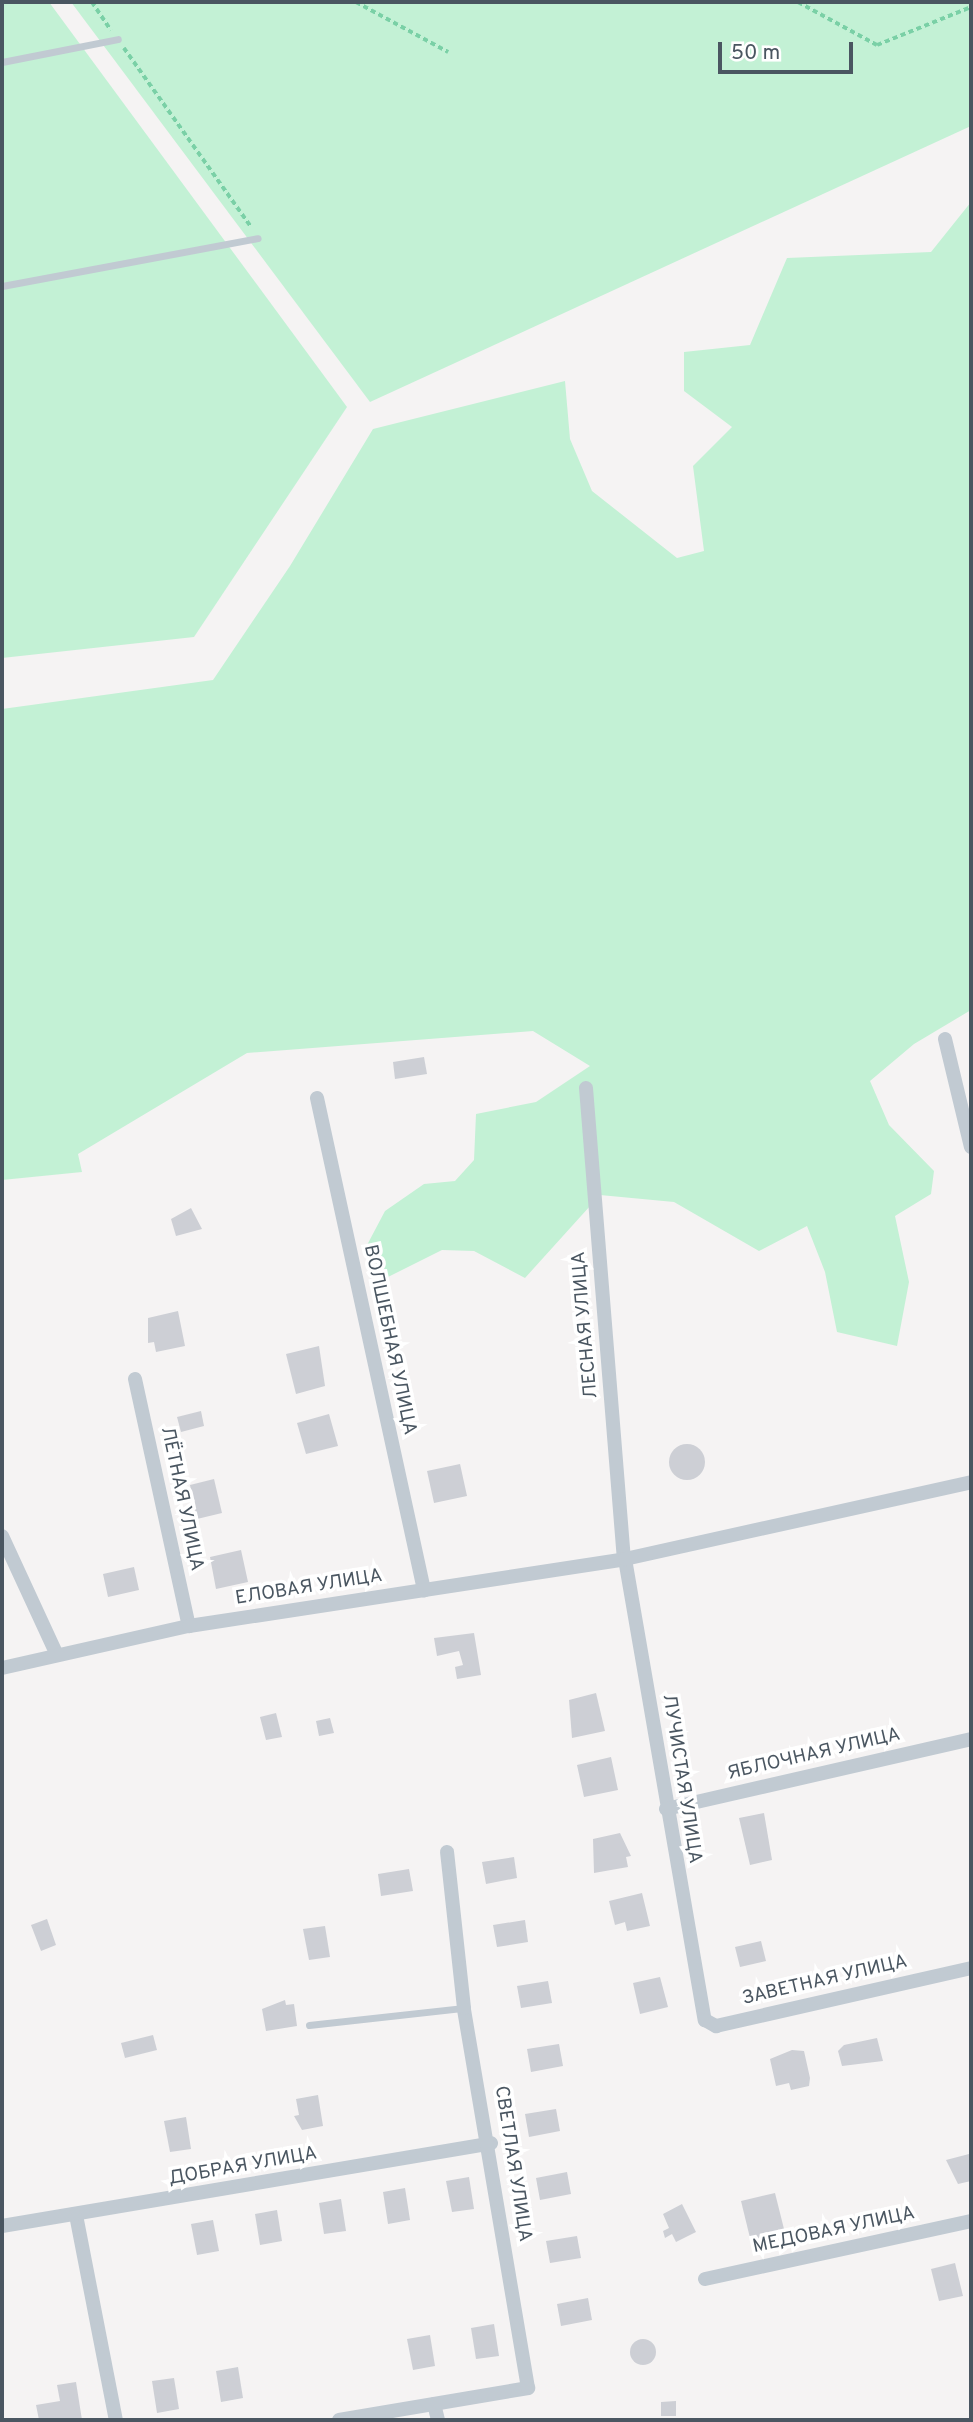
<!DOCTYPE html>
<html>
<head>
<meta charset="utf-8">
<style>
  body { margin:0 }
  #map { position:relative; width:973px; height:2422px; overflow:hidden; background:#f5f3f3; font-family:Overpass,sans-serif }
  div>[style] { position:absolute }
  .green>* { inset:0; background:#c3f1d5 }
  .building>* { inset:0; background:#cdcfd5 }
  .round { border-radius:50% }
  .path>* { height:3.5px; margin-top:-1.75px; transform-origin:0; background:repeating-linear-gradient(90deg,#7ad0a6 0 5px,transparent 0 8.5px) }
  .lane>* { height:7px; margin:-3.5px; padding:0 3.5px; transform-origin:3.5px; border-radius:3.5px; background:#c1cad2 }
  .street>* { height:14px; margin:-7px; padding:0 7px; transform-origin:7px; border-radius:7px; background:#c1cad2 }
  span { translate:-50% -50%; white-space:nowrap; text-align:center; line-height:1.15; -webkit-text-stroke:7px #fff; paint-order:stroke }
  .street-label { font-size:19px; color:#4a5661 }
  .frame { position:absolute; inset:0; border:4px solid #4a5661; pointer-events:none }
  .scale { position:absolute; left:718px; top:42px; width:135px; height:32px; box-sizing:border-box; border:4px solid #4a5661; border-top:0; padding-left:9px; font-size:21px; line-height:24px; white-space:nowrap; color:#4a5661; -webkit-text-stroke:5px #fff; paint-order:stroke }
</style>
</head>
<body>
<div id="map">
  <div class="green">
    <i style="clip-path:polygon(2px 2px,49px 2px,347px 407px,194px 637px,2px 658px)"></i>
    <i style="clip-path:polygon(71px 2px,971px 2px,971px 126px,370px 402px)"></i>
    <i style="clip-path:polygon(971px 202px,971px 1010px,914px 1044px,870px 1081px,889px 1125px,934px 1171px,931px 1194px,895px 1216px,909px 1282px,897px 1346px,837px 1332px,825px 1272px,807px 1226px,759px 1251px,674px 1202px,600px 1195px,525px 1278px,474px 1251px,442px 1250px,386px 1278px,366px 1247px,385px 1211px,424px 1184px,455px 1181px,474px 1160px,476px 1114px,536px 1102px,590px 1066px,533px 1031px,247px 1053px,78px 1154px,82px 1172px,2px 1180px,2px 709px,213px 680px,290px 566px,373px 429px,565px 381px,570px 439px,592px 491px,677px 558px,704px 551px,693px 466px,732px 427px,684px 391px,684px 352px,750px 345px,787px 258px,931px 252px)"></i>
  </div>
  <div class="building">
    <i style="clip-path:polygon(424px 1057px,427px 1074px,395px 1079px,393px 1062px)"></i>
    <i style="clip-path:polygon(191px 1208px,202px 1229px,176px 1236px,171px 1219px)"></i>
    <i style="clip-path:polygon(178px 1311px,185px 1346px,156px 1352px,154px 1342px,148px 1343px,148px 1318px)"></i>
    <i style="clip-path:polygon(319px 1346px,325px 1386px,296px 1394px,286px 1354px)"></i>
    <i style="clip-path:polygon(201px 1411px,204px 1426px,181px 1432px,177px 1417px)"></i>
    <i style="clip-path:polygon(329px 1414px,338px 1446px,306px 1454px,297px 1423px)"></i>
    <i class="round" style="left:669px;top:1444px;width:36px;height:36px"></i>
    <i style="clip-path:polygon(460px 1464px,467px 1496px,434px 1503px,427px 1471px)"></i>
    <i style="clip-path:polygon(214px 1479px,222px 1513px,197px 1519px,190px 1485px)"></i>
    <i style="clip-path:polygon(241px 1550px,248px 1582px,216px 1589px,210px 1557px)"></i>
    <i style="clip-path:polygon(134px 1567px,139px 1590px,108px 1597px,103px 1574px)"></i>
    <i style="clip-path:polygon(474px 1633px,481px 1675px,457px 1679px,455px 1667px,463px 1665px,459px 1651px,437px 1656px,434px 1638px)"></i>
    <i style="clip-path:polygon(596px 1693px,605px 1731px,572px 1738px,569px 1700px)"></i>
    <i style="clip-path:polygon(276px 1713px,282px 1737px,266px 1740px,260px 1717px)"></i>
    <i style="clip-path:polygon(330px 1718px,334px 1733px,319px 1736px,316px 1721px)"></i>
    <i style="clip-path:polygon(611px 1757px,618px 1790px,584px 1797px,577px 1765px)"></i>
    <i style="clip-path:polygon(764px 1813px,772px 1860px,750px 1865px,739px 1818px)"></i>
    <i style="clip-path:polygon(620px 1833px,631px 1856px,626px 1857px,628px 1867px,594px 1873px,593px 1839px)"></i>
    <i style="clip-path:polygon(514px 1857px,517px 1878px,486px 1884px,482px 1862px)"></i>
    <i style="clip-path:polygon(409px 1869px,413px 1891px,381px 1896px,378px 1874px)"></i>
    <i style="clip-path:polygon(642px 1893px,650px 1926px,627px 1931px,625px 1922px,615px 1925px,609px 1901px)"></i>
    <i style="clip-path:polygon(47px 1919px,56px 1945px,41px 1951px,31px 1925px)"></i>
    <i style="clip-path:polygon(525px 1920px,528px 1942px,497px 1947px,493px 1925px)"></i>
    <i style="clip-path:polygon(325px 1926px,330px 1957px,309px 1960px,303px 1929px)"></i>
    <i style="clip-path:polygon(761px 1941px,766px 1961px,740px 1967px,735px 1947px)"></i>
    <i style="clip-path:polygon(660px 1977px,668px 2007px,640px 2014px,633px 1983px)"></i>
    <i style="clip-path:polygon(548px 1981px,552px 2003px,521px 2008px,517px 1986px)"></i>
    <i style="clip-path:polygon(285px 2000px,286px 2005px,294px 2004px,297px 2026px,266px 2031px,262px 2009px)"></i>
    <i style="clip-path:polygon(153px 2035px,157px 2050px,125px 2058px,121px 2043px)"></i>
    <i style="clip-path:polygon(877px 2038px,883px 2061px,842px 2066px,838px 2051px,844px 2045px)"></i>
    <i style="clip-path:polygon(559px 2044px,563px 2066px,531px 2072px,527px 2049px)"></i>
    <i style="clip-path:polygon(792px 2050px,804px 2051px,810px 2078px,809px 2086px,791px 2090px,789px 2083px,776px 2086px,770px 2059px)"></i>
    <i style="clip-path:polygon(318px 2095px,323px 2126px,302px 2130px,294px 2116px,299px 2115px,296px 2099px)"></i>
    <i style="clip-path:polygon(556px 2109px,560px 2131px,529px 2137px,525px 2114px)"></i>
    <i style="clip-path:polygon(186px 2117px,191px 2149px,170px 2152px,164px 2121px)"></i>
    <i style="clip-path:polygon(969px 2154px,971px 2181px,958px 2184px,946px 2160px)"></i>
    <i style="clip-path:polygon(567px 2172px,571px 2194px,540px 2200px,536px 2178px)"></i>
    <i style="clip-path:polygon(469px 2177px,474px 2209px,452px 2212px,446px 2181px)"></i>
    <i style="clip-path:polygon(405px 2188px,410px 2220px,388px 2224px,383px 2192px)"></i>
    <i style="clip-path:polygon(775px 2193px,785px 2233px,751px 2242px,741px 2201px)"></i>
    <i style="clip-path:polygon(341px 2199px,346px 2231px,324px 2234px,319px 2203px)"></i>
    <i style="clip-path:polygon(682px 2204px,696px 2232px,676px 2242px,672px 2234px,665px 2238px,663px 2231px,669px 2228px,663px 2214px)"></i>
    <i style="clip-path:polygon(277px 2210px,282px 2241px,260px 2245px,255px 2214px)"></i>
    <i style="clip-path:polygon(213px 2220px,219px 2251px,197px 2255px,191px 2224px)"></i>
    <i style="clip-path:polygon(577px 2236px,581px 2258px,550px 2263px,546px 2241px)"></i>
    <i style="clip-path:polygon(955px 2263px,963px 2296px,939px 2301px,931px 2269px)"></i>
    <i style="clip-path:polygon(588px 2298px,592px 2320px,561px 2326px,557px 2304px)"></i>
    <i style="clip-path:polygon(494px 2324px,499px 2356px,476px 2359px,471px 2328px)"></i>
    <i style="clip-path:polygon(430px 2335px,435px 2366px,413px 2370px,407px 2339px)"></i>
    <i class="round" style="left:630px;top:2339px;width:26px;height:26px"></i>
    <i style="clip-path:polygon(238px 2367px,243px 2398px,221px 2402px,216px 2371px)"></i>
    <i style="clip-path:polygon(174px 2378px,179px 2409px,157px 2413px,152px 2381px)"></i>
    <i style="clip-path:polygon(76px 2382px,82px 2420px,39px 2420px,36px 2405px,60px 2401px,57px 2385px)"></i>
    <i style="clip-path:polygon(676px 2401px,676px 2416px,661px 2416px,661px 2402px)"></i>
  </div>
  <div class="path">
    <i style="left:92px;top:2px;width:34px;rotate:56deg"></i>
    <i style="left:356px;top:2px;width:105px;rotate:28.5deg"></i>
    <i style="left:798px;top:2px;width:90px;rotate:28.6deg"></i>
    <i style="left:877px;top:45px;width:101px;rotate:-22deg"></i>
    <i style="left:124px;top:48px;width:219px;rotate:54.6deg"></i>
  </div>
  <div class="lane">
    <i style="left:2px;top:62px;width:118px;rotate:-11.2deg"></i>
    <i style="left:2px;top:286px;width:260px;rotate:-10.6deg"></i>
    <i style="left:309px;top:2025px;width:156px;rotate:-6.3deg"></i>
  </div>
  <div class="street">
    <i style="left:945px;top:1039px;width:111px;rotate:76.5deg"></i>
    <i style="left:586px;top:1088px;width:473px;rotate:85.4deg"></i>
    <i style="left:317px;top:1098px;width:504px;rotate:77.73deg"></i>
    <i style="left:135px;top:1379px;width:253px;rotate:77.7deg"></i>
    <i style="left:2px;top:1536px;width:129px;rotate:65.2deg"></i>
    <i style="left:625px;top:1559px;width:468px;rotate:80.2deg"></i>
    <i style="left:705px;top:2020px;width:13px;rotate:29deg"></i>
    <i style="left:716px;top:2026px;width:262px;rotate:-12.8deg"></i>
    <i style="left:2px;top:1668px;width:192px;rotate:-12.7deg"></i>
    <i style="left:189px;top:1626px;width:441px;rotate:-8.7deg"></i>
    <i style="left:625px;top:1559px;width:354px;rotate:-12.5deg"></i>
    <i style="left:666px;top:1809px;width:313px;rotate:-12.9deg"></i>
    <i style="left:76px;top:2215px;width:209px;rotate:79deg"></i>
    <i style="left:2px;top:2226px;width:496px;rotate:-9.6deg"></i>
    <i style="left:705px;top:2279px;width:272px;rotate:-12.3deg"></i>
    <i style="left:434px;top:2404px;width:16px;rotate:76deg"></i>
    <i style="left:339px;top:2420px;width:192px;rotate:-9.6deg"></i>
    <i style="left:528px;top:2388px;width:385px;rotate:-99.6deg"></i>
    <i style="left:464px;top:2008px;width:157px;rotate:-96.2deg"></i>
  </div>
  <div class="street-label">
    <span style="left:586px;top:1325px;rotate:-95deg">ЛЕСНАЯ УЛИЦА</span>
    <span style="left:389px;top:1340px;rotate:78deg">ВОЛШЕБНАЯ УЛИЦА</span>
    <span style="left:181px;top:1499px;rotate:78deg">ЛЁТНАЯ УЛИЦА</span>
    <span style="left:309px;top:1588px;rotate:-9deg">ЕЛОВАЯ УЛИЦА</span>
    <span style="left:814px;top:1755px;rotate:-13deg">ЯБЛОЧНАЯ УЛИЦА</span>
    <span style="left:681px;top:1779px;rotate:81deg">ЛУЧИСТАЯ УЛИЦА</span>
    <span style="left:825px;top:1981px;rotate:-13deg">ЗАВЕТНАЯ УЛИЦА</span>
    <span style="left:512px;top:2164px;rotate:81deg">СВЕТЛАЯ УЛИЦА</span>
    <span style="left:243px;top:2167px;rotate:-10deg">ДОБРАЯ УЛИЦА</span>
    <span style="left:834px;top:2231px;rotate:-12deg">МЕДОВАЯ УЛИЦА</span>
  </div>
  <div class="frame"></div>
  <div class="scale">50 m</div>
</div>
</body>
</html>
